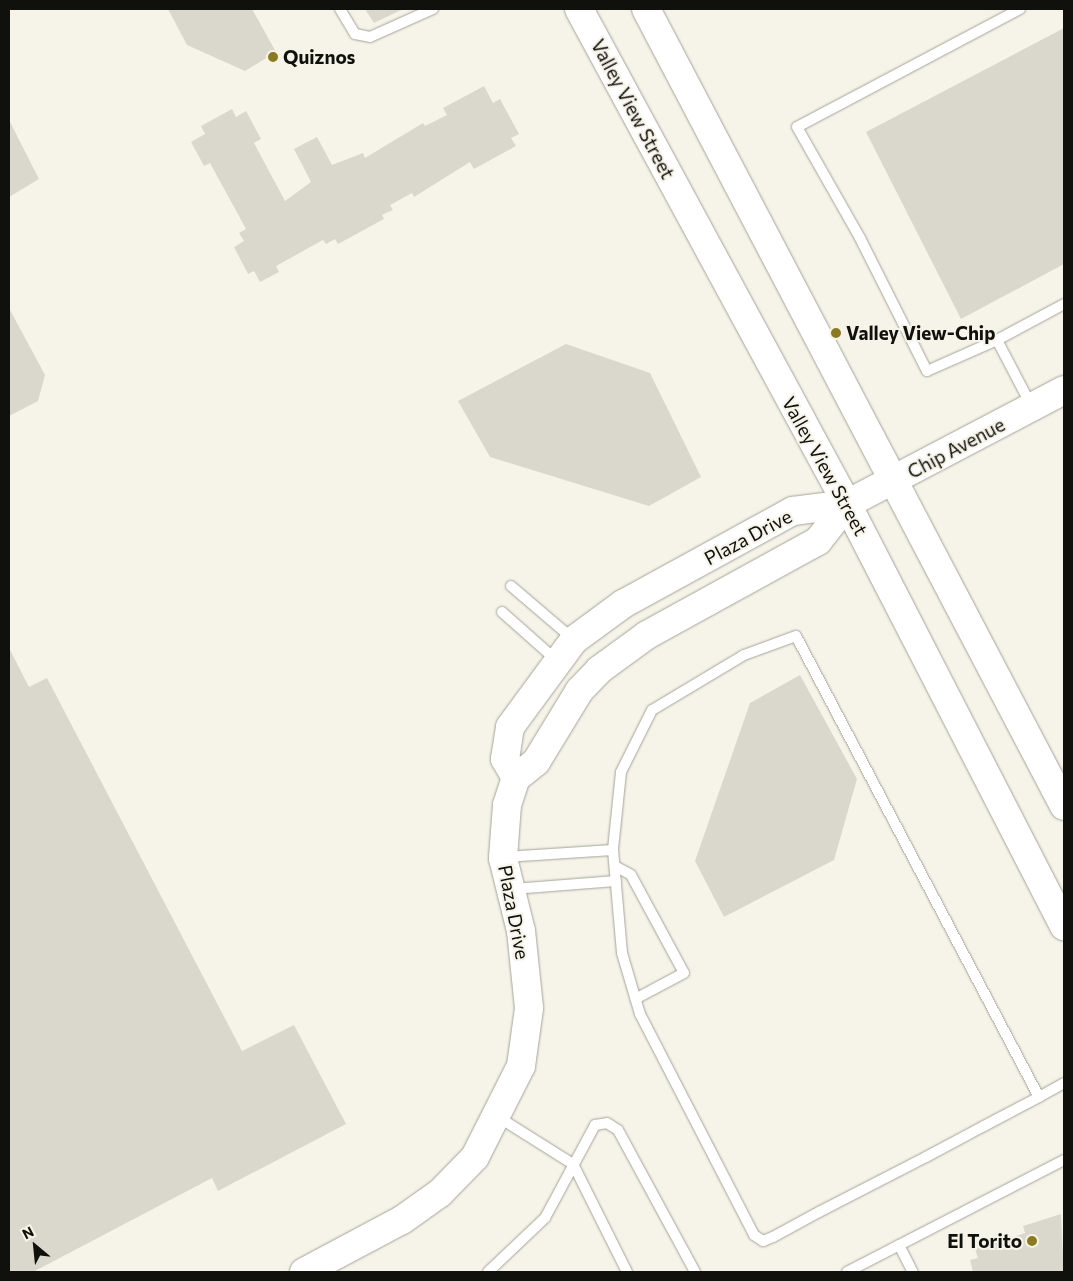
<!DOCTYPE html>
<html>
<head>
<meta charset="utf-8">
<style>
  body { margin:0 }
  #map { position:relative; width:1073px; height:1281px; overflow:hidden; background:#f6f4e9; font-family:Commissioner,sans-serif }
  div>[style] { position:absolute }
  .building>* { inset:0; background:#dad8cd }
  .roads { filter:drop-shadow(0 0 1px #a5a399) drop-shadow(0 0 1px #a5a399) }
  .lane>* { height:10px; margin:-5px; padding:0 5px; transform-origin:5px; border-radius:5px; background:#fff }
  .secondary>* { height:28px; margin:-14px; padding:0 14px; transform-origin:14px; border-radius:14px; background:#fff }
  .primary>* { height:28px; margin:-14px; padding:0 14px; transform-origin:14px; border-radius:14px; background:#fff }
  .dots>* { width:14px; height:14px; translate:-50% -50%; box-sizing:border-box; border:2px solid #f6f4e9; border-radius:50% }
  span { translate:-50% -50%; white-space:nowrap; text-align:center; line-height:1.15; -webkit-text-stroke:4px #f6f4e9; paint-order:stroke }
  .poi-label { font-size:19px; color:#10100c; font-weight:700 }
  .left { translate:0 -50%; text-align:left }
  .right { translate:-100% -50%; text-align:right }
  .street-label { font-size:19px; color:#10100c }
  .frame { position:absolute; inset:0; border:10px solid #10100c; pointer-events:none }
  .north { position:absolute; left:10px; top:1221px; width:50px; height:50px; -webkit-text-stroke:4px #f6f4e9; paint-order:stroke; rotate:332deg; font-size:14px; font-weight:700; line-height:20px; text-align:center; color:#10100c }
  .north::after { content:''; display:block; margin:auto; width:18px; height:22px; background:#10100c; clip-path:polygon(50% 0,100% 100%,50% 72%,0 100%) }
</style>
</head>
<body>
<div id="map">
  <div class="building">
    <i style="clip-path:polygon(168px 9px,252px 9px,276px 52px,245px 71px,187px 45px)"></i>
    <i style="clip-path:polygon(365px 9px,403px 9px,374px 23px)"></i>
    <i style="clip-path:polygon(1064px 28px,1064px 264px,961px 319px,866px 132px)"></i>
    <i style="clip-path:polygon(484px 86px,493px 103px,500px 99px,519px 134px,511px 138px,516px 146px,474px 169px,470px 162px,414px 197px,412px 193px,390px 205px,393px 210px,382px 215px,384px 219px,338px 244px,335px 239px,326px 244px,323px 240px,276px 266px,279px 272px,260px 282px,254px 271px,248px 274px,234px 247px,244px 241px,239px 233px,246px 229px,210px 163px,204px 166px,191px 142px,205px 134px,201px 126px,232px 109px,236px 117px,246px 111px,261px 139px,254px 143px,285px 201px,311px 182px,294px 149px,317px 137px,332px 165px,363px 153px,365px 158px,423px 123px,425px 126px,447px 115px,443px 108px)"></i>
    <i style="clip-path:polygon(9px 120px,39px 179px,9px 197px)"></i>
    <i style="clip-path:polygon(9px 308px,45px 375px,38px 401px,9px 416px)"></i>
    <i style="clip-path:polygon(566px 344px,650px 373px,701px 477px,649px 506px,490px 457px,458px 401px)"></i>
    <i style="clip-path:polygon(9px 648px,29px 687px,47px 678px,242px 1051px,294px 1025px,346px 1124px,218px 1191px,212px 1178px,33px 1272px,9px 1272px)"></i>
    <i style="clip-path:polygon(800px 675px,857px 779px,834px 860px,724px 917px,695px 861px,750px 703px)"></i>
    <i style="clip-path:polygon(1061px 1214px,1064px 1272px,973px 1272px,970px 1260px,978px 1258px,975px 1249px,1025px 1233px,1023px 1226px)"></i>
  </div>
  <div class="roads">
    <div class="lane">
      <i style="left:340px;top:9px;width:29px;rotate:59deg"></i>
      <i style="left:355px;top:34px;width:15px;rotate:11deg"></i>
      <i style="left:370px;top:37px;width:69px;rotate:-24deg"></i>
      <i style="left:1020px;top:9px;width:252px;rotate:152.1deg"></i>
      <i style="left:797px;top:127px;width:128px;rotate:60.4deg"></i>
      <i style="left:860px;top:238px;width:149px;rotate:63.3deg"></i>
      <i style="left:927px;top:371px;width:77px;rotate:-23.9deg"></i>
      <i style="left:997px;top:340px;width:76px;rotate:62.4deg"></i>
      <i style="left:997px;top:340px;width:76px;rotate:-28.2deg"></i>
      <i style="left:511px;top:586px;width:82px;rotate:40.5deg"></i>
      <i style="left:502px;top:612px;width:72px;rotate:41.6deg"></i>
      <i style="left:505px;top:857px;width:108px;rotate:-3.7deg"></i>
      <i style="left:615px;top:866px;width:18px;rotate:29deg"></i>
      <i style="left:631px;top:875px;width:111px;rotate:61.6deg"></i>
      <i style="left:684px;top:973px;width:55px;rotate:152deg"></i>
      <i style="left:513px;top:889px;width:103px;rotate:-4.4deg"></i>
      <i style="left:1039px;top:1097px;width:521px;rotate:-117.79deg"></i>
      <i style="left:796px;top:636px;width:55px;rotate:159.9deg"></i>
      <i style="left:744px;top:655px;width:107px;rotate:149.1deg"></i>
      <i style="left:652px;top:710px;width:69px;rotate:116.6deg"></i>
      <i style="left:621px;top:772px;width:78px;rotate:95.9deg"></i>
      <i style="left:613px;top:850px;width:103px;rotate:85deg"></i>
      <i style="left:622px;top:953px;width:64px;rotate:73.6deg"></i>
      <i style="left:640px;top:1014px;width:249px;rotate:62.7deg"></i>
      <i style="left:754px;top:1235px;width:11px;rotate:34deg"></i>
      <i style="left:763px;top:1241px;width:11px;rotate:-22deg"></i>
      <i style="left:773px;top:1237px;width:52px;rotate:-28.5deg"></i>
      <i style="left:819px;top:1212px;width:120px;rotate:-27.2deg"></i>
      <i style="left:926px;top:1157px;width:66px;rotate:-28.1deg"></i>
      <i style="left:984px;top:1126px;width:62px;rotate:-27.8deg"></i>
      <i style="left:1039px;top:1097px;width:29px;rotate:-29deg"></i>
      <i style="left:498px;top:1117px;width:89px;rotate:32.1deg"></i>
      <i style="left:573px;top:1164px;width:121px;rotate:63.4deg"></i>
      <i style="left:899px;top:1245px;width:30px;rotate:63deg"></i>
      <i style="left:488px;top:1272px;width:79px;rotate:-43.5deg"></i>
      <i style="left:545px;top:1218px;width:106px;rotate:-61.7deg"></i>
      <i style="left:595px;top:1125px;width:12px;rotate:-9deg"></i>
      <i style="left:607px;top:1123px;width:13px;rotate:32deg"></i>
      <i style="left:618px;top:1130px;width:162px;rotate:61.5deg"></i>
      <i style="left:847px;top:1272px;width:244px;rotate:-27.3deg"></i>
    </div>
    <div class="secondary">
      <i style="left:516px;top:778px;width:22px;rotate:-120deg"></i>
      <i style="left:505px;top:759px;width:32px;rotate:-81deg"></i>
      <i style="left:510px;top:727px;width:108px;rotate:-53.7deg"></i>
      <i style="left:574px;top:640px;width:61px;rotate:-36.3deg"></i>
      <i style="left:623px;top:604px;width:194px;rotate:-28.7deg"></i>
      <i style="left:793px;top:511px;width:54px;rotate:-7.4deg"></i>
      <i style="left:847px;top:504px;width:245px;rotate:-27.7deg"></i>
      <i style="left:304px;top:1272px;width:111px;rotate:-28deg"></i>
      <i style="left:402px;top:1220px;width:47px;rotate:-35.4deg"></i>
      <i style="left:440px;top:1193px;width:50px;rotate:-45.8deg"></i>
      <i style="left:475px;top:1157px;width:102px;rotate:-63.2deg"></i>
      <i style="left:521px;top:1066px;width:59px;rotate:-82.1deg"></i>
      <i style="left:529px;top:1008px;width:77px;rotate:-95.9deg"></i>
      <i style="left:521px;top:931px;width:75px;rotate:-103.9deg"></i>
      <i style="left:503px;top:858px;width:53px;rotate:-85.7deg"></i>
      <i style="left:507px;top:805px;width:28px;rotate:-72deg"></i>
      <i style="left:516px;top:778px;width:26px;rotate:-39deg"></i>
      <i style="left:536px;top:762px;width:84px;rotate:-58.6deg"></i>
      <i style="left:580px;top:690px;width:28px;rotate:-46deg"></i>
      <i style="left:599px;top:670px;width:59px;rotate:-36.1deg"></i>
      <i style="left:647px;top:635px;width:195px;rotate:-28.8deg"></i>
      <i style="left:818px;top:541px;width:47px;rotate:-51.9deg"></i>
    </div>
    <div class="primary">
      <i style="left:579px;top:9px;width:563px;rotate:61.57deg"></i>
      <i style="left:847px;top:504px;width:475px;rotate:62.8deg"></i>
      <i style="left:646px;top:9px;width:900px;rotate:62.32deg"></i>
    </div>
  </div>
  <div class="dots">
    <i style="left:273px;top:57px;background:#8a7a20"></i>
    <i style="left:836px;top:333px;background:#8a7a20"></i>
    <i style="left:1032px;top:1241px;background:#8a7a20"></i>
  </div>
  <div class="poi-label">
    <span class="left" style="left:283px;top:57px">Quiznos</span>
    <span class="left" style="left:846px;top:333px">Valley View-Chip</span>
    <span class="right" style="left:1022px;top:1241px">El Torito</span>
  </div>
  <div class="street-label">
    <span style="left:633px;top:109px;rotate:62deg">Valley View Street</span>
    <span style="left:956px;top:448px;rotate:-28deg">Chip Avenue</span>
    <span style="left:825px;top:466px;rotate:61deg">Valley View Street</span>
    <span style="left:748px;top:537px;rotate:-28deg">Plaza Drive</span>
    <span style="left:514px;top:912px;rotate:79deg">Plaza Drive</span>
  </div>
  <div class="frame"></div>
  <div class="north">N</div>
</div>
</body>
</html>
